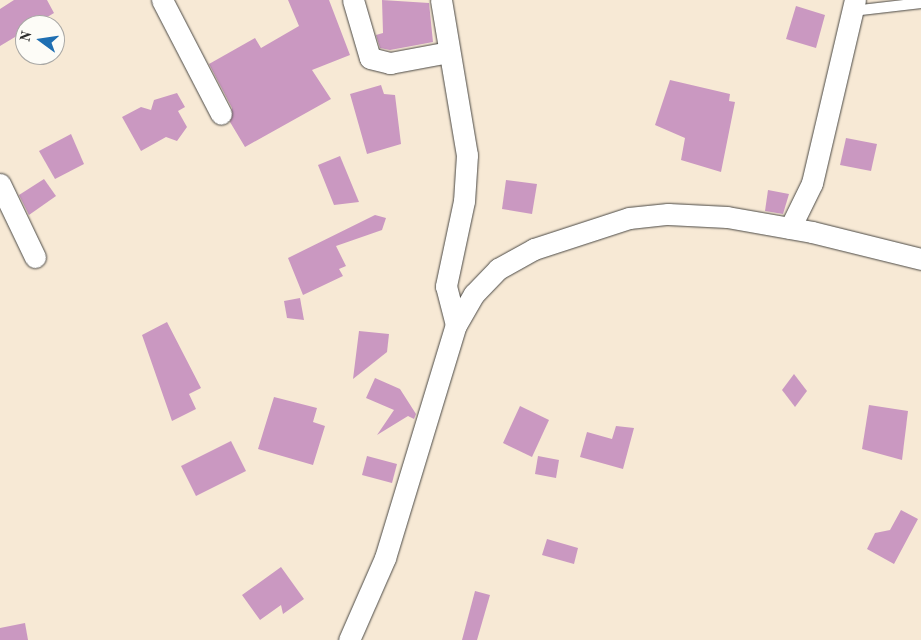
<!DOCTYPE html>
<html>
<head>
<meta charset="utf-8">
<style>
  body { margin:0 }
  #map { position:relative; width:921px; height:640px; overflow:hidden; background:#f7e9d5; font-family:"Old Standard TT",serif }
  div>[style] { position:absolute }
  .building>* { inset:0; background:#ca98c1 }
  .roads { filter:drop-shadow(0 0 1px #4a4844) drop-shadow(0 0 1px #4a4844) }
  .service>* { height:10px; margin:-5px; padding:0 5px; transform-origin:5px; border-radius:5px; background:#fff }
  .minor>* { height:21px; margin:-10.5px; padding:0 10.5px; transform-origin:10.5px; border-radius:10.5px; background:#fff }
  span { translate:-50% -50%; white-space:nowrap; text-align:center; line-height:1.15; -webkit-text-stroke:4.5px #fdfcf7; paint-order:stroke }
  .north { position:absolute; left:15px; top:15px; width:50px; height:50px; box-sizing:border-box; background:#fdfcf7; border:1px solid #a9a8a5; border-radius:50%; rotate:284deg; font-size:14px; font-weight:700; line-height:20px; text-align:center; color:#2b2b2b }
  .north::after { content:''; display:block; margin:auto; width:18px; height:22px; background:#1f6fb2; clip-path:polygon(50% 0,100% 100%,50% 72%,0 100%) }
</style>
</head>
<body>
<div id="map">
  <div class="building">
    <i style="clip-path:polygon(14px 0,47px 0,54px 13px,34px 25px,25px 25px,25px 31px,0 46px,0 9px)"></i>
    <i style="clip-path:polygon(288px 0,329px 0,350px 55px,312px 70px,331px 99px,245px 147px,230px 122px,232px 108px,209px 64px,255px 38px,261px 48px,299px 26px)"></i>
    <i style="clip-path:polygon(382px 0,429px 3px,433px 42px,390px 50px,380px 48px,376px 35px,383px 33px)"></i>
    <i style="clip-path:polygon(796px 6px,825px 15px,816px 48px,786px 39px)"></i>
    <i style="clip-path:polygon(670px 80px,730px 94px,729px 101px,735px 102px,721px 172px,681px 160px,685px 138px,655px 125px)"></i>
    <i style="clip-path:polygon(381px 85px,384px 94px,395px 95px,401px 144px,367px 154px,350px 94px)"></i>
    <i style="clip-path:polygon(177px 93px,185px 107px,178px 111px,187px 127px,177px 141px,166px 137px,141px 151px,122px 117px,141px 107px,151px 110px,154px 100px)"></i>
    <i style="clip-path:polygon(71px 134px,84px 164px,55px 179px,39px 151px)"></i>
    <i style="clip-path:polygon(846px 138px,877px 144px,871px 171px,840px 165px)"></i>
    <i style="clip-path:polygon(340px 156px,359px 202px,334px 205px,318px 165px)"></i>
    <i style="clip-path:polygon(44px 179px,56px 196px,29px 215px,19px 195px)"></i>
    <i style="clip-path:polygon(506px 180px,537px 184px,532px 214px,502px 209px)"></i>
    <i style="clip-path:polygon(768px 190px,789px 194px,783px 214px,765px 211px)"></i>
    <i style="clip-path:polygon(375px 215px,386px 218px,382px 230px,336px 246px,346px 266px,339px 269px,343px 276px,303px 295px,288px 258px)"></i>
    <i style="clip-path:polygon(300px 298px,304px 320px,287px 318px,284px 301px)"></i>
    <i style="clip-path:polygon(167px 322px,201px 388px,189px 394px,196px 409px,172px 421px,142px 335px)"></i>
    <i style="clip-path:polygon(359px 331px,389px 334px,387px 352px,353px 379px)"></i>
    <i style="clip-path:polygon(794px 374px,807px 391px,795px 407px,782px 390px)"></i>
    <i style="clip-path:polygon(375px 378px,400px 389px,416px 414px,414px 419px,408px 416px,377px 435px,394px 410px,366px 398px)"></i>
    <i style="clip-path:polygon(274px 397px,317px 408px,313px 422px,325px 426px,313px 465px,258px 449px)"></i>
    <i style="clip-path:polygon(869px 405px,908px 411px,902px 460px,862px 449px)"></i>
    <i style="clip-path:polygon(520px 406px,549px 420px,532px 457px,503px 443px)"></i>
    <i style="clip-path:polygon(616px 426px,634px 428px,623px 469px,580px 457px,587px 432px,612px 439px)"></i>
    <i style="clip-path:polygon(231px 441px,246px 471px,196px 496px,181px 466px)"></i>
    <i style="clip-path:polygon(367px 456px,397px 464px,392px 483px,362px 475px)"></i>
    <i style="clip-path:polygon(538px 456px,559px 460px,556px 478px,535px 474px)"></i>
    <i style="clip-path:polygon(901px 510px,918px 519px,894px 564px,867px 549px,875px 533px,890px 530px)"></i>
    <i style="clip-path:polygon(547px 539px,578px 548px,574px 564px,542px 555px)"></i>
    <i style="clip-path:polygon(281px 567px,304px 599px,283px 614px,281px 605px,260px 620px,242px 595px)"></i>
    <i style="clip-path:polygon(475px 591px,490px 595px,477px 640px,462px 640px)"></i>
    <i style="clip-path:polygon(25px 623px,28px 640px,0 640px,0 628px)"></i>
  </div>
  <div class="roads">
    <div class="service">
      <i style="left:853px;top:11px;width:68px;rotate:-6.7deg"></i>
    </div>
    <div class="minor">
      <i style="left:162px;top:0;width:128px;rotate:62.6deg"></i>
      <i style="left:353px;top:0;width:60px;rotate:73.7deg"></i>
      <i style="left:370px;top:58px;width:21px;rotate:14deg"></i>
      <i style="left:390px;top:63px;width:60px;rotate:-10.6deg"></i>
      <i style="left:441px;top:0;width:157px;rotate:80.5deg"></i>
      <i style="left:467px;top:155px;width:46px;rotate:93.7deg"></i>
      <i style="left:464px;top:201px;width:87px;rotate:102deg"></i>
      <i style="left:446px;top:286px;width:40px;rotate:75.6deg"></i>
      <i style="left:0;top:184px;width:81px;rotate:64.4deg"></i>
      <i style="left:790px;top:228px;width:50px;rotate:-63.9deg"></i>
      <i style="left:812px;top:183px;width:188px;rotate:-76.8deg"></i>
      <i style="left:349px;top:640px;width:90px;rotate:-66.3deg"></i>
      <i style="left:385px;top:558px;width:244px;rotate:-73.1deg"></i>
      <i style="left:456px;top:325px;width:36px;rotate:-60deg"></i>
      <i style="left:474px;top:294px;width:35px;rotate:-46deg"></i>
      <i style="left:498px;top:269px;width:41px;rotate:-29.1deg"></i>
      <i style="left:534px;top:249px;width:100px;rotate:-18.1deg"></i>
      <i style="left:629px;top:218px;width:39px;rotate:-6deg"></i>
      <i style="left:668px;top:214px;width:59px;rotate:2.9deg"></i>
      <i style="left:727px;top:217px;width:86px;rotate:10deg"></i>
      <i style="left:812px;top:232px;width:112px;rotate:13.9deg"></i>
    </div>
  </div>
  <div class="north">N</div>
</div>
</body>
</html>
